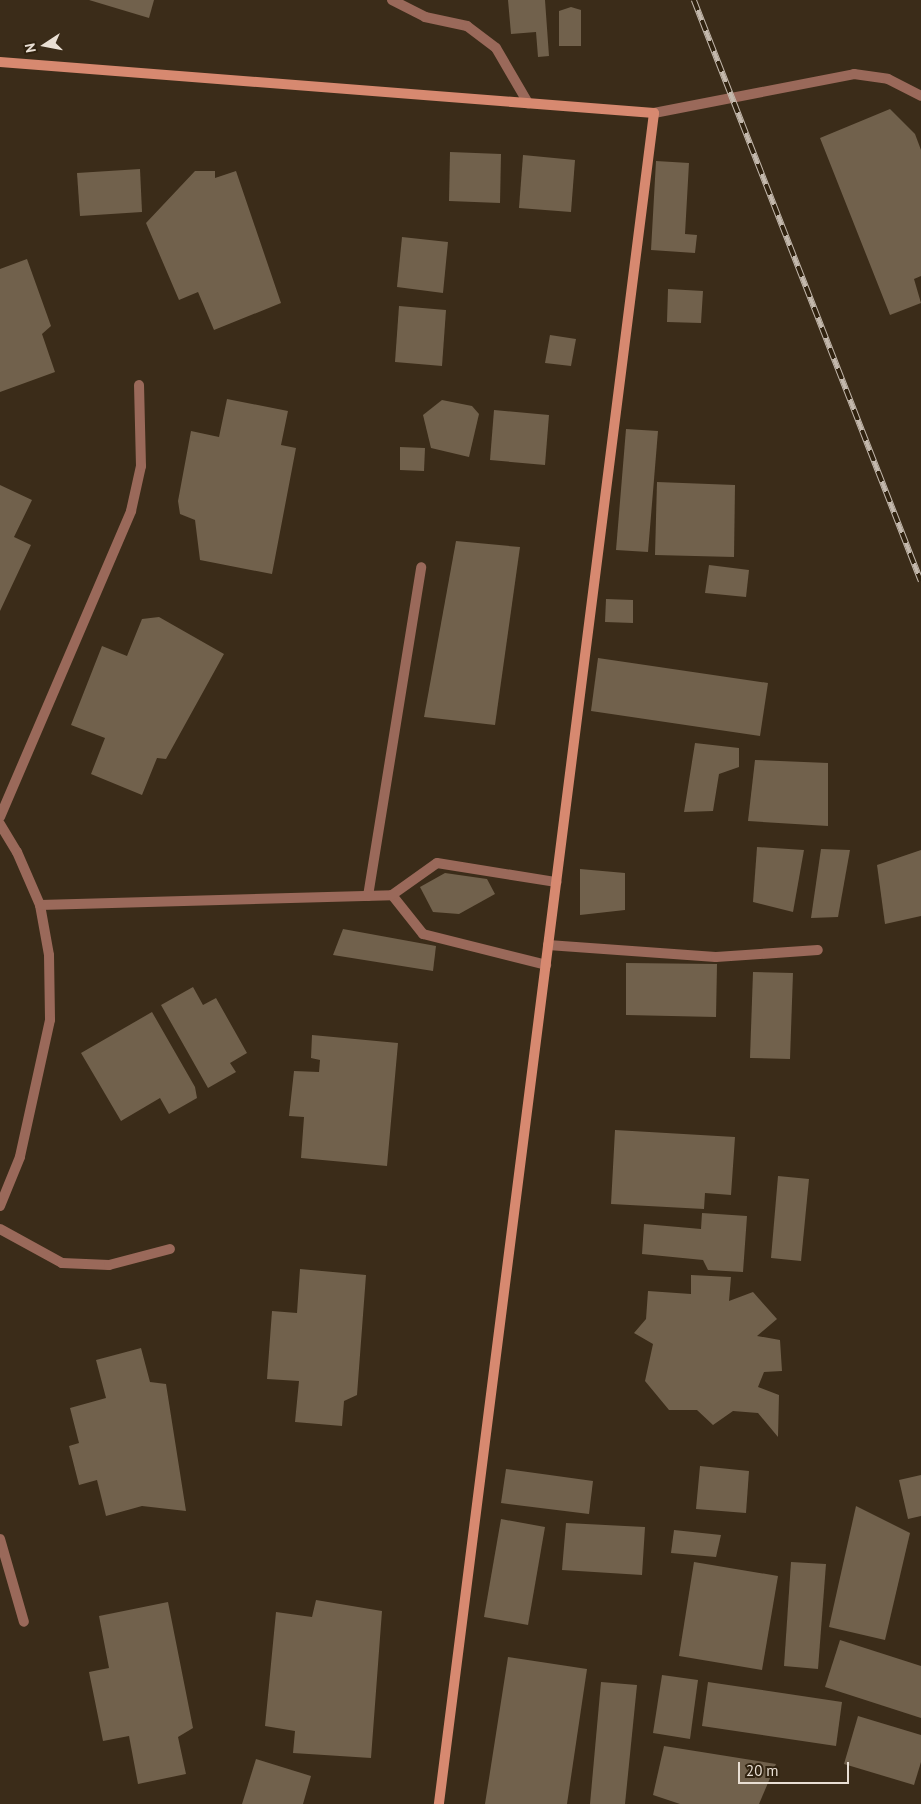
<!DOCTYPE html>
<html>
<head>
<meta charset="utf-8">
<style>
  body { margin:0 }
  #map { position:relative; width:921px; height:1804px; overflow:hidden; background:#3b2c19; font-family:"PT Sans",sans-serif }
  div>[style] { position:absolute }
  .building>* { inset:0; background:#71614c }
  .lane>* { height:10px; margin:-5px; padding:0 5px; transform-origin:5px; border-radius:5px; background:#9a695a }
  .street>* { height:10px; margin:-5px; padding:0 5px; transform-origin:5px; border-radius:5px; background:#9a695a }
  .secondary>* { height:10px; margin:-5px; padding:0 5px; transform-origin:5px; border-radius:5px; background:#d78970 }
  .rail>* { height:5.5px; margin-top:-2.75px; transform-origin:0; background:repeating-linear-gradient(90deg,#30220f 0 11px,#c3b8ac 0 22px); box-sizing:border-box; border-block:1px solid #c3b8ac }
  span { translate:-50% -50%; white-space:nowrap; text-align:center; line-height:1.15; -webkit-text-stroke:4.5px #30220f; paint-order:stroke }
  .north { position:absolute; left:20px; top:20px; width:50px; height:50px; -webkit-text-stroke:4px #30220f; paint-order:stroke; rotate:259deg; font-size:14px; font-weight:700; line-height:20px; text-align:center; color:#e9dfd4 }
  .north::after { content:''; display:block; margin:auto; width:18px; height:22px; background:#e9dfd4; clip-path:polygon(50% 0,100% 100%,50% 72%,0 100%) }
  .scale { position:absolute; left:738px; top:1762px; width:111px; height:22px; box-sizing:border-box; border:2px solid #e9dfd4; border-top:0; padding-left:6px; font-size:15px; line-height:18px; white-space:nowrap; color:#e9dfd4; -webkit-text-stroke:4px #30220f; paint-order:stroke }
</style>
</head>
<body>
<div id="map">
  <div class="building">
    <i style="clip-path:polygon(89px 0,154px 0,149px 18px)"></i>
    <i style="clip-path:polygon(508px 0,545px 0,549px 56px,538px 57px,536px 32px,511px 34px)"></i>
    <i style="clip-path:polygon(571px 7px,581px 10px,581px 46px,559px 46px,559px 11px)"></i>
    <i style="clip-path:polygon(890px 109px,915px 134px,921px 150px,921px 276px,914px 279px,921px 303px,890px 315px,820px 138px)"></i>
    <i style="clip-path:polygon(450px 152px,501px 154px,500px 203px,449px 201px)"></i>
    <i style="clip-path:polygon(523px 155px,575px 160px,571px 212px,519px 208px)"></i>
    <i style="clip-path:polygon(656px 161px,689px 163px,685px 234px,697px 235px,695px 253px,651px 250px)"></i>
    <i style="clip-path:polygon(140px 169px,142px 212px,80px 216px,77px 173px)"></i>
    <i style="clip-path:polygon(195px 171px,215px 171px,215px 178px,236px 171px,281px 303px,214px 330px,198px 292px,179px 300px,146px 223px)"></i>
    <i style="clip-path:polygon(402px 237px,448px 242px,443px 293px,397px 287px)"></i>
    <i style="clip-path:polygon(27px 259px,51px 326px,42px 334px,55px 372px,0 392px,0 269px)"></i>
    <i style="clip-path:polygon(668px 289px,703px 291px,701px 323px,667px 322px)"></i>
    <i style="clip-path:polygon(399px 306px,446px 310px,442px 366px,395px 362px)"></i>
    <i style="clip-path:polygon(550px 335px,576px 339px,571px 366px,545px 363px)"></i>
    <i style="clip-path:polygon(227px 399px,288px 411px,281px 445px,296px 448px,272px 574px,200px 560px,195px 520px,180px 514px,178px 501px,191px 431px,219px 437px)"></i>
    <i style="clip-path:polygon(442px 400px,472px 406px,479px 414px,469px 457px,431px 448px,423px 415px)"></i>
    <i style="clip-path:polygon(494px 410px,549px 415px,545px 465px,490px 460px)"></i>
    <i style="clip-path:polygon(626px 429px,658px 431px,648px 552px,616px 550px)"></i>
    <i style="clip-path:polygon(400px 447px,425px 448px,424px 471px,400px 470px)"></i>
    <i style="clip-path:polygon(657px 482px,735px 485px,734px 557px,655px 555px)"></i>
    <i style="clip-path:polygon(0 485px,32px 500px,14px 537px,31px 545px,0 611px)"></i>
    <i style="clip-path:polygon(456px 541px,520px 547px,495px 725px,424px 717px)"></i>
    <i style="clip-path:polygon(709px 565px,749px 570px,746px 597px,705px 593px)"></i>
    <i style="clip-path:polygon(606px 599px,633px 600px,633px 623px,605px 622px)"></i>
    <i style="clip-path:polygon(159px 617px,224px 654px,166px 759px,157px 758px,142px 795px,91px 774px,105px 738px,71px 725px,102px 646px,127px 656px,142px 619px)"></i>
    <i style="clip-path:polygon(598px 658px,768px 683px,760px 736px,591px 711px)"></i>
    <i style="clip-path:polygon(695px 743px,739px 748px,739px 767px,719px 774px,713px 811px,684px 812px)"></i>
    <i style="clip-path:polygon(755px 760px,828px 763px,828px 826px,748px 821px)"></i>
    <i style="clip-path:polygon(757px 847px,804px 850px,793px 912px,753px 902px)"></i>
    <i style="clip-path:polygon(821px 849px,850px 850px,838px 917px,811px 918px)"></i>
    <i style="clip-path:polygon(921px 850px,921px 916px,885px 924px,877px 865px)"></i>
    <i style="clip-path:polygon(580px 869px,625px 873px,625px 910px,580px 915px)"></i>
    <i style="clip-path:polygon(445px 873px,487px 879px,495px 894px,459px 914px,433px 912px,420px 887px)"></i>
    <i style="clip-path:polygon(343px 929px,436px 946px,433px 971px,333px 955px)"></i>
    <i style="clip-path:polygon(626px 963px,717px 964px,716px 1017px,626px 1015px)"></i>
    <i style="clip-path:polygon(753px 972px,793px 973px,790px 1059px,750px 1058px)"></i>
    <i style="clip-path:polygon(193px 987px,203px 1005px,216px 998px,247px 1053px,230px 1063px,236px 1072px,208px 1088px,161px 1005px)"></i>
    <i style="clip-path:polygon(152px 1012px,195px 1087px,197px 1098px,169px 1114px,160px 1098px,121px 1121px,81px 1053px)"></i>
    <i style="clip-path:polygon(312px 1035px,398px 1043px,387px 1166px,301px 1158px,304px 1117px,289px 1116px,294px 1071px,319px 1072px,320px 1060px,311px 1058px)"></i>
    <i style="clip-path:polygon(615px 1130px,735px 1137px,731px 1195px,705px 1193px,704px 1209px,611px 1204px)"></i>
    <i style="clip-path:polygon(778px 1176px,809px 1179px,801px 1261px,771px 1258px)"></i>
    <i style="clip-path:polygon(702px 1213px,747px 1216px,743px 1272px,708px 1270px,703px 1260px,642px 1254px,644px 1224px,701px 1229px)"></i>
    <i style="clip-path:polygon(300px 1269px,366px 1275px,357px 1395px,344px 1401px,342px 1426px,295px 1422px,299px 1381px,267px 1379px,272px 1311px,297px 1313px)"></i>
    <i style="clip-path:polygon(691px 1275px,731px 1277px,729px 1301px,753px 1292px,777px 1319px,757px 1336px,780px 1340px,782px 1371px,764px 1372px,758px 1387px,779px 1395px,778px 1437px,758px 1413px,733px 1411px,713px 1425px,697px 1410px,669px 1410px,645px 1381px,653px 1344px,634px 1333px,646px 1319px,648px 1291px,691px 1294px)"></i>
    <i style="clip-path:polygon(141px 1348px,150px 1382px,166px 1384px,186px 1511px,142px 1506px,106px 1516px,97px 1480px,79px 1485px,69px 1446px,79px 1443px,70px 1408px,106px 1398px,96px 1360px)"></i>
    <i style="clip-path:polygon(700px 1466px,749px 1471px,746px 1513px,696px 1509px)"></i>
    <i style="clip-path:polygon(506px 1469px,593px 1481px,589px 1514px,501px 1503px)"></i>
    <i style="clip-path:polygon(921px 1475px,921px 1516px,908px 1519px,899px 1480px)"></i>
    <i style="clip-path:polygon(856px 1506px,910px 1533px,885px 1640px,829px 1627px)"></i>
    <i style="clip-path:polygon(501px 1519px,545px 1527px,528px 1625px,484px 1617px)"></i>
    <i style="clip-path:polygon(566px 1523px,645px 1527px,642px 1575px,562px 1570px)"></i>
    <i style="clip-path:polygon(674px 1530px,721px 1535px,716px 1557px,671px 1553px)"></i>
    <i style="clip-path:polygon(694px 1562px,778px 1576px,762px 1670px,679px 1656px)"></i>
    <i style="clip-path:polygon(791px 1562px,826px 1564px,818px 1669px,784px 1666px)"></i>
    <i style="clip-path:polygon(316px 1600px,382px 1611px,371px 1758px,293px 1753px,295px 1731px,265px 1726px,276px 1612px,312px 1617px)"></i>
    <i style="clip-path:polygon(168px 1602px,193px 1728px,178px 1737px,186px 1774px,138px 1784px,129px 1736px,103px 1741px,89px 1672px,109px 1668px,99px 1616px)"></i>
    <i style="clip-path:polygon(840px 1640px,921px 1666px,921px 1718px,825px 1687px)"></i>
    <i style="clip-path:polygon(508px 1657px,587px 1669px,567px 1804px,485px 1804px)"></i>
    <i style="clip-path:polygon(662px 1675px,698px 1680px,690px 1739px,653px 1733px)"></i>
    <i style="clip-path:polygon(601px 1682px,637px 1685px,625px 1804px,590px 1804px)"></i>
    <i style="clip-path:polygon(708px 1682px,842px 1702px,836px 1746px,702px 1726px)"></i>
    <i style="clip-path:polygon(858px 1716px,921px 1735px,921px 1762px,914px 1785px,844px 1764px)"></i>
    <i style="clip-path:polygon(664px 1746px,776px 1764px,759px 1804px,680px 1804px,653px 1795px)"></i>
    <i style="clip-path:polygon(256px 1759px,311px 1776px,303px 1804px,242px 1804px)"></i>
  </div>
  <div class="lane">
    <i style="left:392px;top:0;width:37px;rotate:27deg"></i>
    <i style="left:425px;top:17px;width:43px;rotate:12.1deg"></i>
    <i style="left:467px;top:26px;width:36px;rotate:37deg"></i>
    <i style="left:496px;top:48px;width:64px;rotate:59.8deg"></i>
    <i style="left:0;top:817px;width:333px;rotate:-66.8deg"></i>
    <i style="left:131px;top:511px;width:46px;rotate:-77.5deg"></i>
    <i style="left:141px;top:466px;width:81px;rotate:-91.4deg"></i>
    <i style="left:0;top:824px;width:33px;rotate:59deg"></i>
    <i style="left:17px;top:852px;width:58px;rotate:66.5deg"></i>
    <i style="left:40px;top:905px;width:51px;rotate:79.8deg"></i>
    <i style="left:49px;top:955px;width:65px;rotate:89.1deg"></i>
    <i style="left:50px;top:1020px;width:140px;rotate:102.4deg"></i>
    <i style="left:20px;top:1157px;width:53px;rotate:112.2deg"></i>
    <i style="left:392px;top:895px;width:50px;rotate:51.5deg"></i>
    <i style="left:423px;top:934px;width:127px;rotate:14.1deg"></i>
    <i style="left:368px;top:896px;width:333px;rotate:-80.8deg"></i>
    <i style="left:40px;top:905px;width:352px;rotate:-1.6deg"></i>
    <i style="left:392px;top:895px;width:55px;rotate:-35.4deg"></i>
    <i style="left:437px;top:863px;width:121px;rotate:9.1deg"></i>
    <i style="left:0;top:1229px;width:71px;rotate:28.7deg"></i>
    <i style="left:62px;top:1263px;width:47px;rotate:2.4deg"></i>
    <i style="left:109px;top:1265px;width:63px;rotate:-14.7deg"></i>
    <i style="left:0;top:1539px;width:86px;rotate:73.9deg"></i>
  </div>
  <div class="street">
    <i style="left:654px;top:113px;width:204px;rotate:-11deg"></i>
    <i style="left:854px;top:74px;width:34px;rotate:8deg"></i>
    <i style="left:888px;top:79px;width:37px;rotate:27deg"></i>
    <i style="left:548px;top:945px;width:168px;rotate:4.1deg"></i>
    <i style="left:716px;top:957px;width:102px;rotate:-3.9deg"></i>
  </div>
  <div class="secondary">
    <i style="left:0;top:62px;width:656px;rotate:4.46deg"></i>
    <i style="left:654px;top:113px;width:1705px;rotate:97.25deg"></i>
  </div>
  <div class="rail">
    <i style="left:694px;top:0;width:624px;rotate:68.66deg"></i>
  </div>
  <div class="north">N</div>
  <div class="scale">20 m</div>
</div>
</body>
</html>
